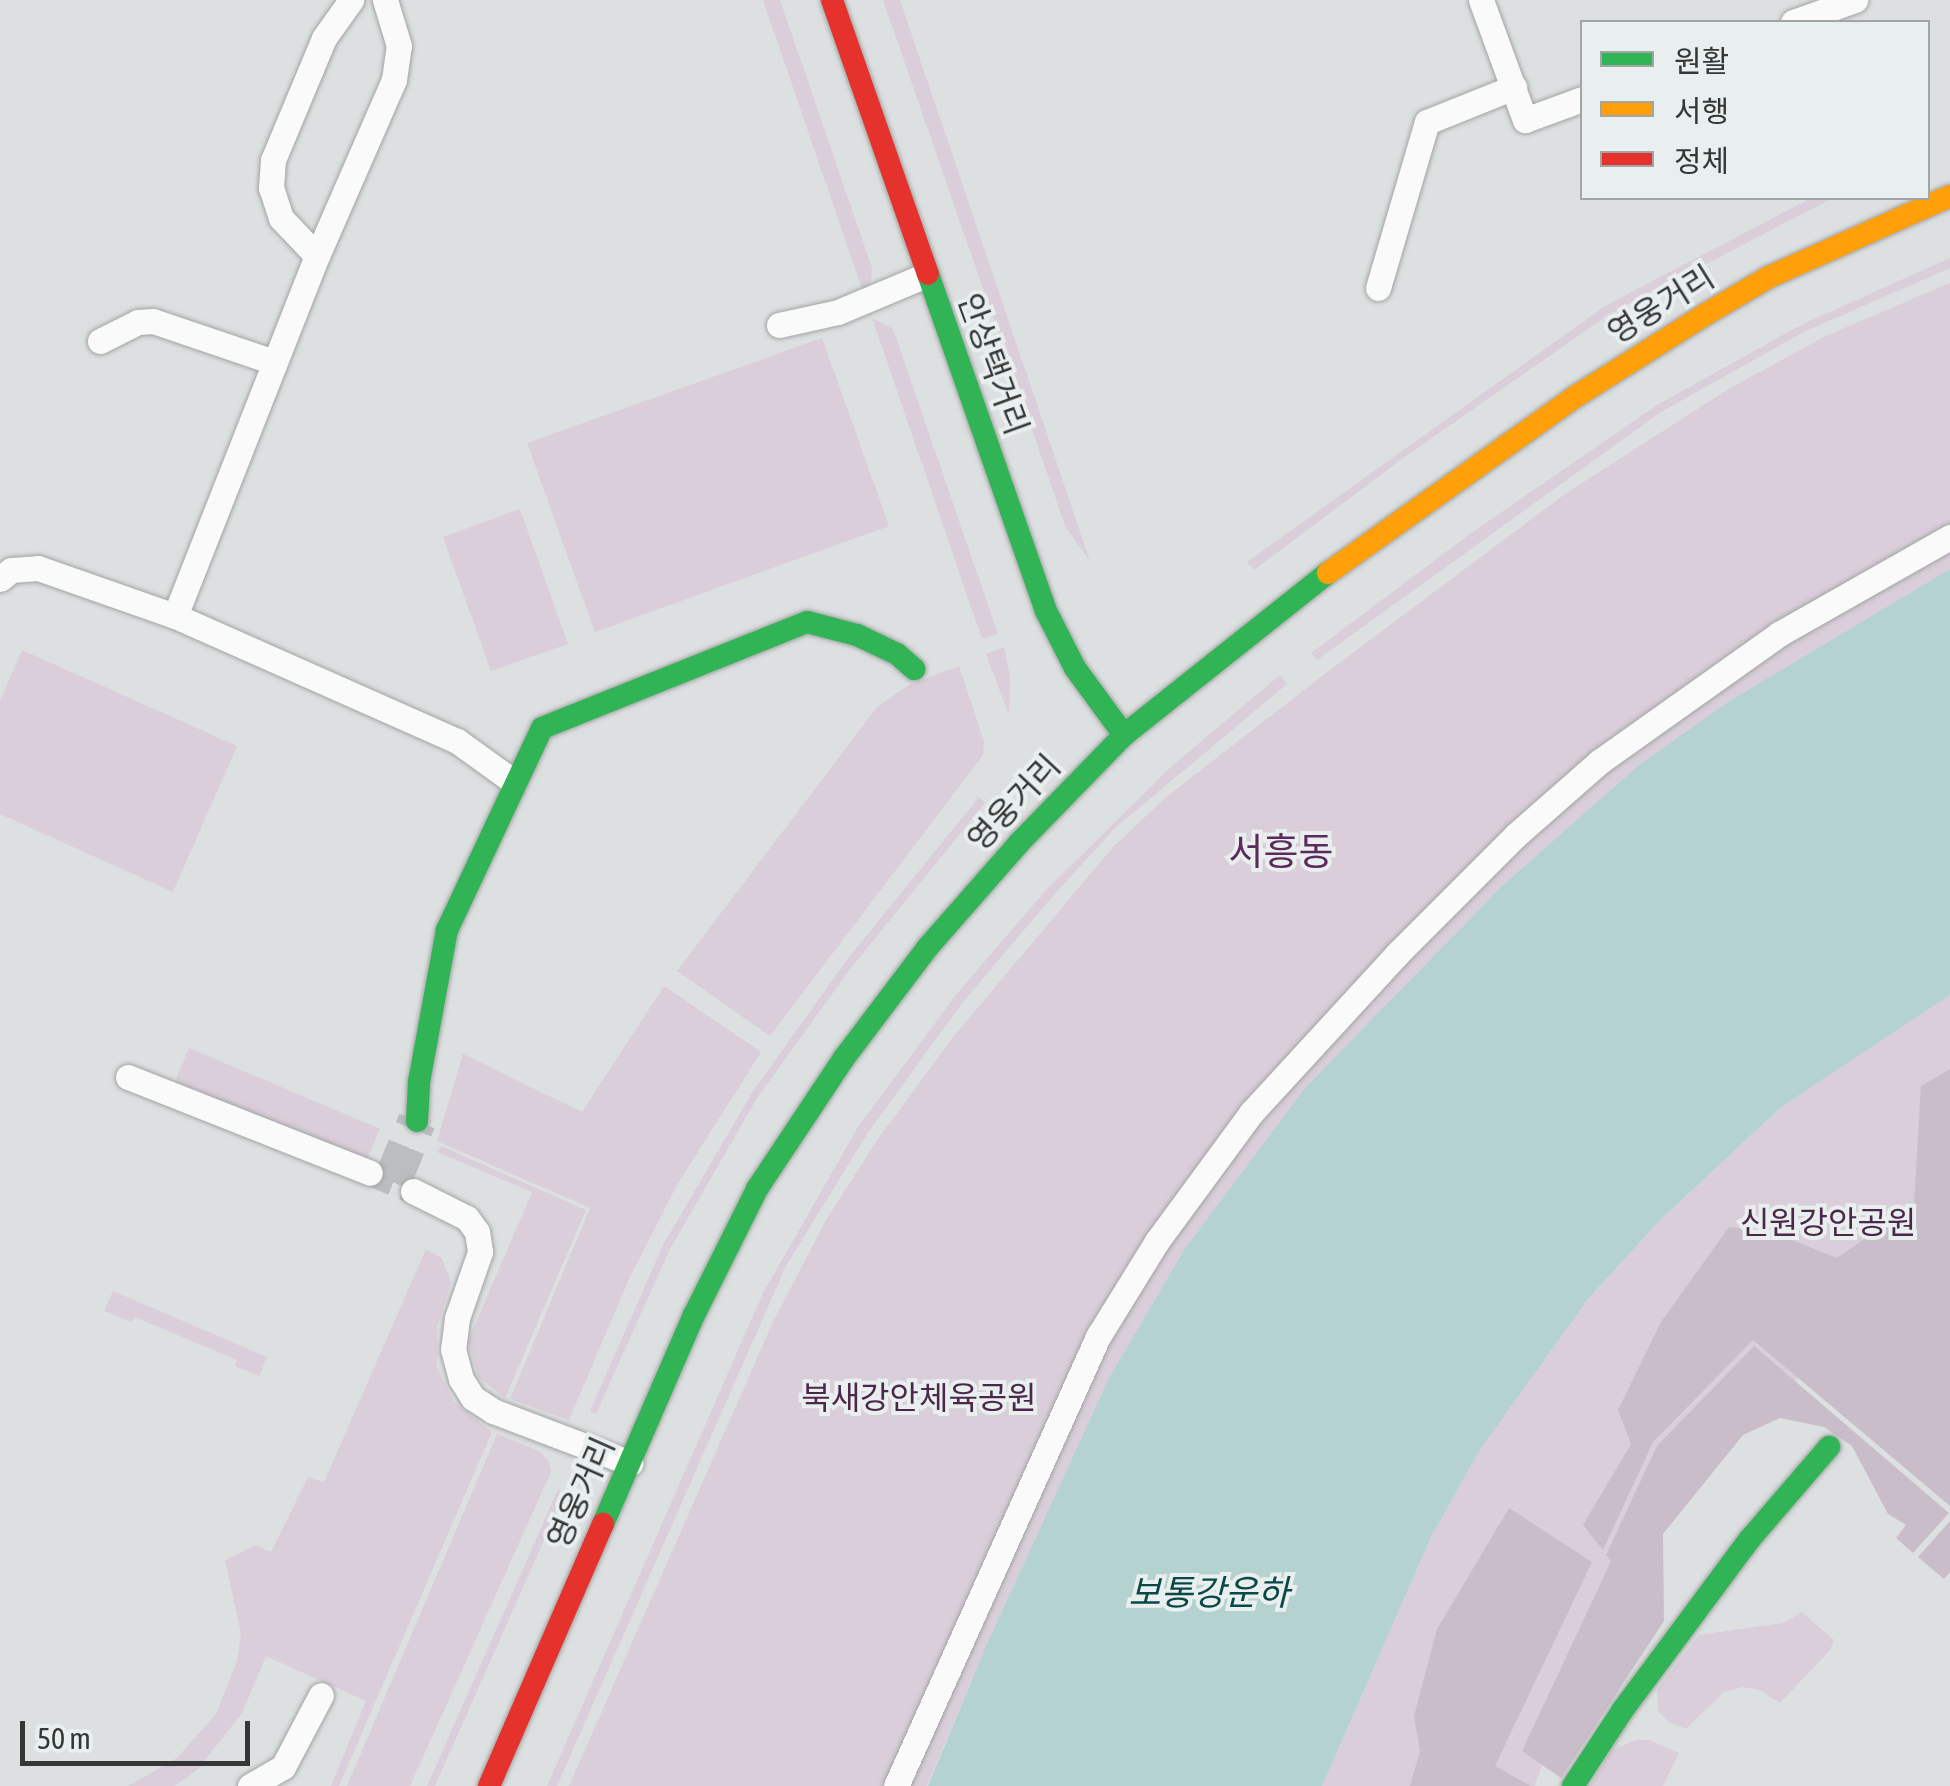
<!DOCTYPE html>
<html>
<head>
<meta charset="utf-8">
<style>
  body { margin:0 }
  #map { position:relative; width:1950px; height:1786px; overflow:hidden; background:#dde0e0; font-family:"Asap Condensed","Noto Sans KR",sans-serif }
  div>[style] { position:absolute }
  .green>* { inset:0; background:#d9ced9 }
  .forest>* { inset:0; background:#cabdca }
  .water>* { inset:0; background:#b4d2d0 }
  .street-tunnel>* { height:25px; margin-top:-12.5px; transform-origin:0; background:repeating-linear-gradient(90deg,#bbbebe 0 25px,transparent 0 37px) }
  .secondary-tunnel>* { height:38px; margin-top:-19px; transform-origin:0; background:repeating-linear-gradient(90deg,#bbbebe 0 38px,transparent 0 57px) }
  .roads { filter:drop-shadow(0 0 2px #a2a4a4) drop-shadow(0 0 2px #a2a4a4) }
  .street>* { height:25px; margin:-12.5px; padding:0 12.5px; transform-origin:12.5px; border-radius:12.5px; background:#fafafa }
  .fast>* { height:22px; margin:-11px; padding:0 11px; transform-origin:11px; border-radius:11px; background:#30b455 }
  .slow>* { height:22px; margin:-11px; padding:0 11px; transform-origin:11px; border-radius:11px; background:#ff9f0a }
  .jam>* { height:22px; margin:-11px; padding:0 11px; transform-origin:11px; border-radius:11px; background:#e5322d }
  span { translate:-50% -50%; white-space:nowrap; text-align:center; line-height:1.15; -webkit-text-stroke:8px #e9eeee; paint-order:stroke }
  .street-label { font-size:32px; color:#353737 }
  .park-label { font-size:32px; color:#4b2749 }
  .water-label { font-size:35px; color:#094847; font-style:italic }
  .quarter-label { font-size:38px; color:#5d2b5b }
  .legend { position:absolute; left:1580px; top:20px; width:350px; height:180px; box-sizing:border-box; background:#e9eeee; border:2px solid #a1a5a5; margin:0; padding:12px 18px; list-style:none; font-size:30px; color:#353737 }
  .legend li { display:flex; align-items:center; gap:20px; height:50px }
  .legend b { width:50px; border:2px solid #a1a5a5 }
  .scale { position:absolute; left:20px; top:1721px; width:230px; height:45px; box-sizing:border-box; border:5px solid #353737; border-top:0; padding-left:12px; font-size:30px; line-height:35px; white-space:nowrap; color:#353737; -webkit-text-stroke:8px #e9eeee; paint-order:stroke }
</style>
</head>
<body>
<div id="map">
  <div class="green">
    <i style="clip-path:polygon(763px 0,780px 0,872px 268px,871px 282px,863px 292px)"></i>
    <i style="clip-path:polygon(883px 0,900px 0,1090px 561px,1066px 528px)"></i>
    <i style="clip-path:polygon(1811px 198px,1833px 198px,1608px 315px,1406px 456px,1254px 570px,1247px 562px,1605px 306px)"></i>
    <i style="clip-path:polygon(1950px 258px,1950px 268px,1804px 332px,1661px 412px,1317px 660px,1311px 653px,1467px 536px,1657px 405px,1801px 325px)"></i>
    <i style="clip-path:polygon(1950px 283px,1950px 569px,1728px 702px,1639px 765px,1503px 885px,1305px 1088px,1184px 1250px,1109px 1378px,986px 1646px,927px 1786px,569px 1786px,772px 1324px,826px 1220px,878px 1139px,954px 1036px,1112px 848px,1165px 798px,1322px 676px,1565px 494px,1730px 388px,1826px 336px)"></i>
    <i style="clip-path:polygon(872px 318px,893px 329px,998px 634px,982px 639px)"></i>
    <i style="clip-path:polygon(822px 338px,889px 526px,595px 632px,527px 443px)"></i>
    <i style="clip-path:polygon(520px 509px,568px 644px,491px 671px,443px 537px)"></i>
    <i style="clip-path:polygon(1004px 647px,1010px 676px,1009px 715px,986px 654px)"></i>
    <i style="clip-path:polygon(22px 650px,237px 746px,173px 892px,0 814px,0 701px)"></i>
    <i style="clip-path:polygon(959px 666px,984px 742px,983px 755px,770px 1036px,677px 971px,877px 707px,909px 685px)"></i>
    <i style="clip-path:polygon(1280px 675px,1287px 684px,1114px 829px,1053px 896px,963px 1002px,867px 1134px,786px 1266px,557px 1786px,547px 1786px,763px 1293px,858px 1127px,955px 996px,1046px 890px,1173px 765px)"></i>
    <i style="clip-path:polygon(979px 797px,985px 803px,851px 968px,757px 1098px,669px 1251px,596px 1414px,590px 1411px,663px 1245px,753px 1091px,846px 961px)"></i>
    <i style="clip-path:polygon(664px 986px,761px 1052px,677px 1185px,629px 1279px,569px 1420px,510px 1399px,590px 1208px,437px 1141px,463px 1054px,582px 1112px)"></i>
    <i style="clip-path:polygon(1950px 995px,1950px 1289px,1805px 1372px,1647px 1504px,1534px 1786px,1322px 1786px,1431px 1537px,1479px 1451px,1588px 1299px,1660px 1220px,1781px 1107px)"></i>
    <i style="clip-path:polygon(189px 1048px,380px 1129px,366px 1162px,175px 1081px)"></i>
    <i style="clip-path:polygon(441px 1146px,586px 1210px,505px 1398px,479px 1378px,468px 1341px,532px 1192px,437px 1152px)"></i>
    <i style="clip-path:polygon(426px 1249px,442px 1258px,451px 1283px,437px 1327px,437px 1368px,454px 1402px,492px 1432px,339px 1786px,331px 1786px,366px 1701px,266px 1656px,242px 1713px,198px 1769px,175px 1786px,128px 1786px,177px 1758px,216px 1714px,237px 1661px,241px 1634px,225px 1560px,255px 1545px,271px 1552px,308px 1477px,324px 1482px)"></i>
    <i style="clip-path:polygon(113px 1291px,267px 1357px,259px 1376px,235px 1366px,237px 1360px,135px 1317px,132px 1322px,104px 1311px)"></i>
    <i style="clip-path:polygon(497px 1434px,539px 1451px,549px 1461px,551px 1472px,410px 1786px,347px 1786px)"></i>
    <i style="clip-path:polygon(560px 1485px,557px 1511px,435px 1786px,427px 1786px)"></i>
    <i style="clip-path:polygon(1802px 1612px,1834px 1640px,1830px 1650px,1780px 1703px,1760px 1690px,1742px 1687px,1724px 1692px,1686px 1729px,1669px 1722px,1658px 1711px,1657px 1689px,1699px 1635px,1784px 1623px)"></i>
    <i style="clip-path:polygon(1636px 1740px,1649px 1740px,1679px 1753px,1663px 1786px,1590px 1786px,1612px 1750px)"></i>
  </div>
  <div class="forest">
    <i style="clip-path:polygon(1950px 1069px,1950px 1506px,1753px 1340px,1653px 1442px,1603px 1550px,1583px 1525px,1631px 1444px,1618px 1410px,1661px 1322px,1729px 1227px,1772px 1232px,1837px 1258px,1914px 1204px,1921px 1086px)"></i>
    <i style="clip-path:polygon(1754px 1346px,1949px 1513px,1913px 1553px,1896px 1538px,1906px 1525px,1888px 1514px,1852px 1446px,1824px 1427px,1780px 1418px,1743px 1435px,1663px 1534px,1664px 1621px,1561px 1778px,1522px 1751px,1611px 1561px,1606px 1555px,1657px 1446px)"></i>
    <i style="clip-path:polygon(1509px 1508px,1592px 1562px,1495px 1766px,1531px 1786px,1410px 1786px,1420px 1751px,1414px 1716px,1437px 1629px)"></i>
    <i style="clip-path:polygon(1950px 1521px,1950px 1572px,1944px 1579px,1918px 1557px)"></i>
  </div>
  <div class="water">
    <i style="clip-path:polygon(1950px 569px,1950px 995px,1781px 1107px,1660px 1220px,1588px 1299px,1479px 1451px,1431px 1537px,1322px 1786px,928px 1786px,986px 1646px,1109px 1378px,1184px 1250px,1305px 1088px,1503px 885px,1639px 765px,1728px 702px)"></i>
  </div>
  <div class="street-tunnel">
    <i style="left:370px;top:1173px;width:47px;rotate:22.7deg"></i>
  </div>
  <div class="secondary-tunnel">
    <i style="left:392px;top:1182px;width:66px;rotate:-67.7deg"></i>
  </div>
  <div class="roads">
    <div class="street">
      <i style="left:1481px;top:0;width:128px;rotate:69.9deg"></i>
      <i style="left:1525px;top:120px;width:61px;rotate:-20.2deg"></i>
      <i style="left:1793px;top:22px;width:66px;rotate:-19.5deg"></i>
      <i style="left:317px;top:256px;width:52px;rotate:-133.5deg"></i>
      <i style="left:281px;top:218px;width:32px;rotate:-108deg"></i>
      <i style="left:271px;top:188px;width:28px;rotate:-86deg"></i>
      <i style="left:273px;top:160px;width:132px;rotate:-67.3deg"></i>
      <i style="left:324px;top:38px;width:47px;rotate:-54.6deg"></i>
      <i style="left:1378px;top:288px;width:173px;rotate:-73.6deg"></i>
      <i style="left:1427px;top:122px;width:94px;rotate:-21.9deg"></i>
      <i style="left:779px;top:325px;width:60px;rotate:-12.4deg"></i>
      <i style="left:838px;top:312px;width:95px;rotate:-22.8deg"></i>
      <i style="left:100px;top:341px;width:42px;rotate:-26.6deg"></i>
      <i style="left:138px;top:322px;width:15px;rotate:-4deg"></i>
      <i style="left:153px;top:321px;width:128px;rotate:18.7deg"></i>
      <i style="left:0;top:579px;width:14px;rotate:-39deg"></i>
      <i style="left:11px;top:570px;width:27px;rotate:-4deg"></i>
      <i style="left:38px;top:568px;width:145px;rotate:19.3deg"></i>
      <i style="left:175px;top:616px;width:308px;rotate:23.9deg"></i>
      <i style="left:457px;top:741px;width:70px;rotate:35.7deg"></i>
      <i style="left:175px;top:616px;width:387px;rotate:-68.5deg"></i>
      <i style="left:317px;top:256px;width:192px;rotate:-66.4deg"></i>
      <i style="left:394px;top:80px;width:34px;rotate:-82deg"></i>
      <i style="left:399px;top:46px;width:48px;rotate:-106.9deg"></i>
      <i style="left:128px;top:1077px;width:260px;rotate:21.6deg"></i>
      <i style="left:413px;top:1191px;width:60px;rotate:26.6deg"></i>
      <i style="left:467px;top:1218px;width:17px;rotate:54deg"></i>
      <i style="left:477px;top:1232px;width:20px;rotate:81deg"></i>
      <i style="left:480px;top:1252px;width:70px;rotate:109.2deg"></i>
      <i style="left:457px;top:1318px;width:31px;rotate:97deg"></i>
      <i style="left:453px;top:1349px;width:31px;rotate:75deg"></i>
      <i style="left:461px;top:1379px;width:22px;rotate:58deg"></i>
      <i style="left:473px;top:1398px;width:24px;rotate:33deg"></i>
      <i style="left:493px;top:1411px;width:147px;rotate:20.8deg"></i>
      <i style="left:250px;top:1786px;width:38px;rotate:-30deg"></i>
      <i style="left:283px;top:1767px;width:81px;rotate:-62.2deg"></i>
      <i style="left:896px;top:1786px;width:495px;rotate:-65.8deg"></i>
      <i style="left:1099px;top:1335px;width:110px;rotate:-58.3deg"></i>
      <i style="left:1157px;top:1241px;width:159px;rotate:-53.7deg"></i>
      <i style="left:1251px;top:1113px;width:216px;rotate:-47.4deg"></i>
      <i style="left:1397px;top:954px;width:168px;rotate:-45deg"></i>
      <i style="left:1516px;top:835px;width:111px;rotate:-41.3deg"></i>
      <i style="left:1599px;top:762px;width:221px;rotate:-35.4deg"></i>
      <i style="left:1779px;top:634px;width:197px;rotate:-29.6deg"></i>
    </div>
    <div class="fast">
      <i style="left:928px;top:274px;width:357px;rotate:70.7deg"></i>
      <i style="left:1046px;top:611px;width:64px;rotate:63deg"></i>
      <i style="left:1075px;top:668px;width:83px;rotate:53.8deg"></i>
      <i style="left:417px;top:1121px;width:39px;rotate:-87deg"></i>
      <i style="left:419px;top:1082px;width:155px;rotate:-79.6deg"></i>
      <i style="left:447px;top:930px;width:223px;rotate:-64.8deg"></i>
      <i style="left:542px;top:728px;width:285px;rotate:-21.8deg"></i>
      <i style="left:807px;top:622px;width:52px;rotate:14.6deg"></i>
      <i style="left:857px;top:635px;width:44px;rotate:25.4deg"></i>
      <i style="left:897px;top:654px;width:23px;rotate:41deg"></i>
      <i style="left:603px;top:1524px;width:228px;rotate:-66.5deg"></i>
      <i style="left:694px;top:1315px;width:141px;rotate:-63.4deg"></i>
      <i style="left:757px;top:1189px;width:157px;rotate:-56.4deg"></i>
      <i style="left:844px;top:1058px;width:139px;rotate:-52.9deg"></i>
      <i style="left:928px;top:947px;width:138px;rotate:-48.8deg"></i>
      <i style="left:1019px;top:843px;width:151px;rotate:-45.8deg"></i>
      <i style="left:1124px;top:735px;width:260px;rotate:-38.5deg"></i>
      <i style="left:1573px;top:1786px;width:90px;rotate:-56.8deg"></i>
      <i style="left:1622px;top:1711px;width:213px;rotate:-53.4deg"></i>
      <i style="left:1749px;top:1540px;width:123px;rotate:-49.3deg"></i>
    </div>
    <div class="slow">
      <i style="left:1328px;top:573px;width:307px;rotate:-35.5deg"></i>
      <i style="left:1578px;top:395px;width:151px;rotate:-32.3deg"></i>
      <i style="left:1706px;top:314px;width:73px;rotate:-30.4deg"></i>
      <i style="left:1769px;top:277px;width:198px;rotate:-24.1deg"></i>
    </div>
    <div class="jam">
      <i style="left:832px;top:0;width:290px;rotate:70.7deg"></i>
      <i style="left:489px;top:1786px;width:286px;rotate:-66.5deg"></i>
    </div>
  </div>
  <div class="street-label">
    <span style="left:1661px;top:305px;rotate:-32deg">영웅거리</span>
    <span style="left:993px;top:364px;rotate:70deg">안상택거리</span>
    <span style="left:1014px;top:803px;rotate:-47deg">영웅거리</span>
    <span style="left:581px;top:1493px;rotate:-66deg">영웅거리</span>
  </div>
  <div class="park-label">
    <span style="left:1828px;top:1223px">신원강안공원</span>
    <span style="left:919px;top:1398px">북새강안체육공원</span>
  </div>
  <div class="water-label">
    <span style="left:1209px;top:1592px">보통강운하</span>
  </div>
  <div class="quarter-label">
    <span style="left:1281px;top:852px">서흥동</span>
  </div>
  <ul class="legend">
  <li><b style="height:12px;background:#30b455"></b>원활</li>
  <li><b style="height:12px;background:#ff9f0a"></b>서행</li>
  <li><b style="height:12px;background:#e5322d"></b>정체</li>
  </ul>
  <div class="scale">50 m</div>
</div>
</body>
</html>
